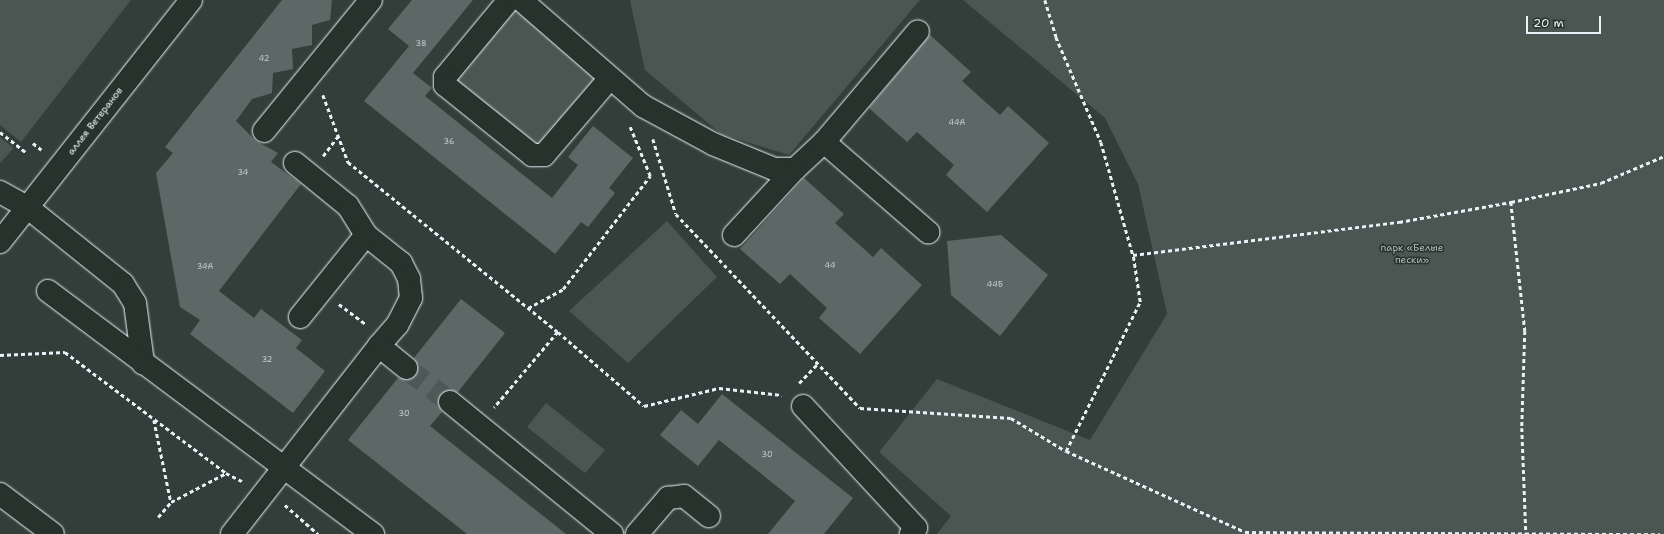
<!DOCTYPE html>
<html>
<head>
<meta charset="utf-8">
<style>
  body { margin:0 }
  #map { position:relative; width:1664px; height:534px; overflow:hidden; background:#323e39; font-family:"Shantell Sans",sans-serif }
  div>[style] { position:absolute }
  .green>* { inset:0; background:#495651 }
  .building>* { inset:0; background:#5c6865 }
  .minor-tunnel>* { height:22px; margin-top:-11px; transform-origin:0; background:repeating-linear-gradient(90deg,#4d5956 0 22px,transparent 0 33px) }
  .path>* { height:2.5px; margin-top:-1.25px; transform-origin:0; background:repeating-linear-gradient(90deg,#e8f1f8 0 4px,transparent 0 7px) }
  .roads { filter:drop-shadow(0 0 1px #e8f1f8) drop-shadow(0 0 1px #e8f1f8) }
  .minor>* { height:22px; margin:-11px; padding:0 11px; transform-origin:11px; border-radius:11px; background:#26332d }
  .major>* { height:22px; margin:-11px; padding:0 11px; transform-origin:11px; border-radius:11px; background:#26332d }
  span { translate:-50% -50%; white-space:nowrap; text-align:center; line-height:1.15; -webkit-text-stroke:3px #26332d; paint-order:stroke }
  .number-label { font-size:8px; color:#c5cfd3 }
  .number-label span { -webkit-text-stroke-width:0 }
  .street-label { font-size:10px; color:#e8f1f8 }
  .park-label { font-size:10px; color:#b0bbbe }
  .scale { position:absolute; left:1526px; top:16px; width:75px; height:18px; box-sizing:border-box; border:2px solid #e8f1f8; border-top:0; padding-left:5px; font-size:12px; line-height:14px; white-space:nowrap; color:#e8f1f8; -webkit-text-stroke:3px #26332d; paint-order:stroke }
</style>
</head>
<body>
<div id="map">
  <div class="green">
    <i style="clip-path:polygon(0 0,131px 0,21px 142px,0 125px)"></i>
    <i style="clip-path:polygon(630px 0,920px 0,789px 155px,721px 134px,645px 70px)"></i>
    <i style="clip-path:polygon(963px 0,1664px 0,1664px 534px,937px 534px,951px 516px,879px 452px,937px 379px,1090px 440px,1167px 314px,1138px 184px,1105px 118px)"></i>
    <i style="clip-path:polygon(513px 3px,602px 78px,539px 150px,451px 80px)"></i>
    <i style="clip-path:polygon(0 137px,14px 148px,0 163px)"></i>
    <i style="clip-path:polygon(667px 221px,717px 277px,628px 363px,569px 311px)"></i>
    <i style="clip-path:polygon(546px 403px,605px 450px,585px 473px,527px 427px)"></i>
  </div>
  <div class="building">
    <i style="clip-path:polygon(282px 0,332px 0,330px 20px,312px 25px,312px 45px,292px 49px,293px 69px,273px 73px,272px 93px,252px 99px,236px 121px,256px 141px,278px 153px,271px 162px,301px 184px,219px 291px,254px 318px,261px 309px,302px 340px,296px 348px,325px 371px,293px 413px,190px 334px,200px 320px,180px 307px,156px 173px,173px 153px,165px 147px)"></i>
    <i style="clip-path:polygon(412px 0,473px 0,413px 73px,432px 88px,425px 96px,552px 198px,578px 165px,568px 157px,593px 126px,633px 158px,609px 188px,615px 193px,588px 227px,581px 222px,555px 254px,364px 101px,409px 46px,388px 29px)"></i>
    <i style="clip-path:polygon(930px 35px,971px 72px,962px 81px,1000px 115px,1008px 106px,1049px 143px,987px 212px,946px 175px,954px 165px,917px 132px,907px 142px,869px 108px)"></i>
    <i style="clip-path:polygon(804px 178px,844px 214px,835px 223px,873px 257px,881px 248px,922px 285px,860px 354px,819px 318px,827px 308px,790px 274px,780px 284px,740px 249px)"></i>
    <i style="clip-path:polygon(1001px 235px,1048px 275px,1000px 336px,951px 295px,947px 241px)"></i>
    <i style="clip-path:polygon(461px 299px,505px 333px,458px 392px,446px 390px,440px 394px,438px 406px,442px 412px,430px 426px,566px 534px,467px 534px,348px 440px,398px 378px,410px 380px,416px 376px,418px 364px,414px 358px)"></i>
    <i style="clip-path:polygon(722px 394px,853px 498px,824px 534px,768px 534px,795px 501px,719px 440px,698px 466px,660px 435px,681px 410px,698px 424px)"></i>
  </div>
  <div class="minor-tunnel">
    <i style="left:406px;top:368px;width:56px;rotate:37.7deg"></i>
  </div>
  <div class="path">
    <i style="left:1045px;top:0;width:39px;rotate:73deg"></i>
    <i style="left:1056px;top:37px;width:114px;rotate:66.8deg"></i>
    <i style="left:1101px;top:142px;width:117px;rotate:74.2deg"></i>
    <i style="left:323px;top:95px;width:72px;rotate:69.5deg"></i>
    <i style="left:348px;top:162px;width:270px;rotate:39deg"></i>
    <i style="left:558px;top:332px;width:99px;rotate:130.1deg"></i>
    <i style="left:0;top:132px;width:33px;rotate:38deg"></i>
    <i style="left:653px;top:139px;width:78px;rotate:73deg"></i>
    <i style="left:676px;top:214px;width:267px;rotate:46.5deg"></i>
    <i style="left:860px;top:408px;width:151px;rotate:3.8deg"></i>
    <i style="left:1011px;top:418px;width:64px;rotate:31deg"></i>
    <i style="left:1066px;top:451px;width:196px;rotate:24.3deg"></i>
    <i style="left:1245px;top:532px;width:415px;rotate:0.3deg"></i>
    <i style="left:33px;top:143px;width:11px;rotate:38deg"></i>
    <i style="left:323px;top:156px;width:25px;rotate:-53deg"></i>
    <i style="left:1511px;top:202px;width:130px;rotate:83.8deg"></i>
    <i style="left:1525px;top:331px;width:97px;rotate:91.8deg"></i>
    <i style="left:1522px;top:428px;width:106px;rotate:87.8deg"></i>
    <i style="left:339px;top:304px;width:34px;rotate:37deg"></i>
    <i style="left:528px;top:308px;width:40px;rotate:-28deg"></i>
    <i style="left:563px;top:289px;width:143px;rotate:-52.4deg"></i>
    <i style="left:650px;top:176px;width:53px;rotate:-112.2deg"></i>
    <i style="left:558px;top:332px;width:113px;rotate:40.7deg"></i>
    <i style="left:644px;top:406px;width:77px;rotate:-13.5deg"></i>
    <i style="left:719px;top:388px;width:63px;rotate:6.3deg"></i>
    <i style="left:0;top:355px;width:65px;rotate:-2.6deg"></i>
    <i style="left:65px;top:352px;width:201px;rotate:36.9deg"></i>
    <i style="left:226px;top:473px;width:18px;rotate:27deg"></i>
    <i style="left:799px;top:383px;width:28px;rotate:-46deg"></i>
    <i style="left:154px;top:420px;width:84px;rotate:78.3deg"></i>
    <i style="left:1066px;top:451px;width:166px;rotate:-63.6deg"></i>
    <i style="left:1140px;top:302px;width:48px;rotate:-98.5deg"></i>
    <i style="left:1133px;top:255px;width:268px;rotate:-7.1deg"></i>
    <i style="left:1399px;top:222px;width:114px;rotate:-10.1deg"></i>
    <i style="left:1511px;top:202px;width:92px;rotate:-11.9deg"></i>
    <i style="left:1601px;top:183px;width:69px;rotate:-23.2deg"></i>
    <i style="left:285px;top:505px;width:44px;rotate:41.3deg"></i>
    <i style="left:158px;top:517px;width:20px;rotate:-49deg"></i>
    <i style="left:171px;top:502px;width:62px;rotate:-27.8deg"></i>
  </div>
  <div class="roads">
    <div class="minor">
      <i style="left:509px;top:0;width:100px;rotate:129.7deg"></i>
      <i style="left:445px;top:77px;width:8px;rotate:90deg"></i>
      <i style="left:445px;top:85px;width:112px;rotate:38.8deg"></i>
      <i style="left:532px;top:155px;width:12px"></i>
      <i style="left:544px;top:155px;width:101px;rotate:-49.4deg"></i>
      <i style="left:521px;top:0;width:162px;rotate:41deg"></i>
      <i style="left:643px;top:106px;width:80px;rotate:28.5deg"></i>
      <i style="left:713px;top:144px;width:66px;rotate:22.3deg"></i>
      <i style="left:774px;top:169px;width:21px"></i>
      <i style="left:795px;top:169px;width:40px;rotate:-43deg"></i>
      <i style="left:824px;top:142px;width:138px;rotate:40.9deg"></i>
      <i style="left:264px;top:131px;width:169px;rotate:-50.8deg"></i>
      <i style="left:824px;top:142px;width:145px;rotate:-49.7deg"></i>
      <i style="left:295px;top:163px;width:68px;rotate:39.1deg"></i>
      <i style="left:348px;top:206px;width:34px;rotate:58deg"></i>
      <i style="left:366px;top:235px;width:45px;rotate:38.7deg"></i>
      <i style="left:401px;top:263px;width:18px;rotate:63deg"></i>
      <i style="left:409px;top:279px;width:19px;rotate:84deg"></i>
      <i style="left:411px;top:298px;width:30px;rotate:117deg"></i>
      <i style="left:397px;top:325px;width:28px;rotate:131deg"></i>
      <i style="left:0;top:192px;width:31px;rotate:29deg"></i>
      <i style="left:27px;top:207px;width:123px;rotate:38.7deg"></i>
      <i style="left:123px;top:284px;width:22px;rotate:58deg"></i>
      <i style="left:135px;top:303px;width:61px;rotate:82.4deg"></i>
      <i style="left:734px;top:235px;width:90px;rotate:-47.3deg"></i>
      <i style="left:0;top:242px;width:308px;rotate:-51.7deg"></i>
      <i style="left:48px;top:291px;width:406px;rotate:36.8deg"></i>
      <i style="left:300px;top:317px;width:105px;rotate:-51.2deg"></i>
      <i style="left:450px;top:402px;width:209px;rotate:39.2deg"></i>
      <i style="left:803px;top:406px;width:166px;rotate:47.2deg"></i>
      <i style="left:916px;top:528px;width:8px;rotate:130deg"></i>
      <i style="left:232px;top:534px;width:239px;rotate:-52deg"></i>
      <i style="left:379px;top:346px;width:35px;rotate:39deg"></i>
      <i style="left:637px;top:534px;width:48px;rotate:-49.3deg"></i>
      <i style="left:668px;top:498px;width:16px;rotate:-7deg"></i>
      <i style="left:684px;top:496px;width:32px;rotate:39deg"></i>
    </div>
    <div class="major">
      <i style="left:0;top:494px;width:66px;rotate:37deg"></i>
    </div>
  </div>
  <div class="number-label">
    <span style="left:421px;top:44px">38</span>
    <span style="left:264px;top:59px">42</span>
    <span style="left:957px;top:123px">44А</span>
    <span style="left:449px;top:142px">36</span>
    <span style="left:243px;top:173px">34</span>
    <span style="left:830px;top:266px">44</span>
    <span style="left:205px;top:267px">34А</span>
    <span style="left:995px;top:285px">44Б</span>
    <span style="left:267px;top:360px">32</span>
    <span style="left:404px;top:414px">30</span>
    <span style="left:767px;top:455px">30</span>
  </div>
  <div class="street-label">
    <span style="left:95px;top:121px;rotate:-52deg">аллея Ветеранов</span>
  </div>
  <div class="park-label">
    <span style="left:1412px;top:253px">парк «Белые<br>пески»</span>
  </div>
  <div class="scale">20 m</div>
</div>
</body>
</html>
